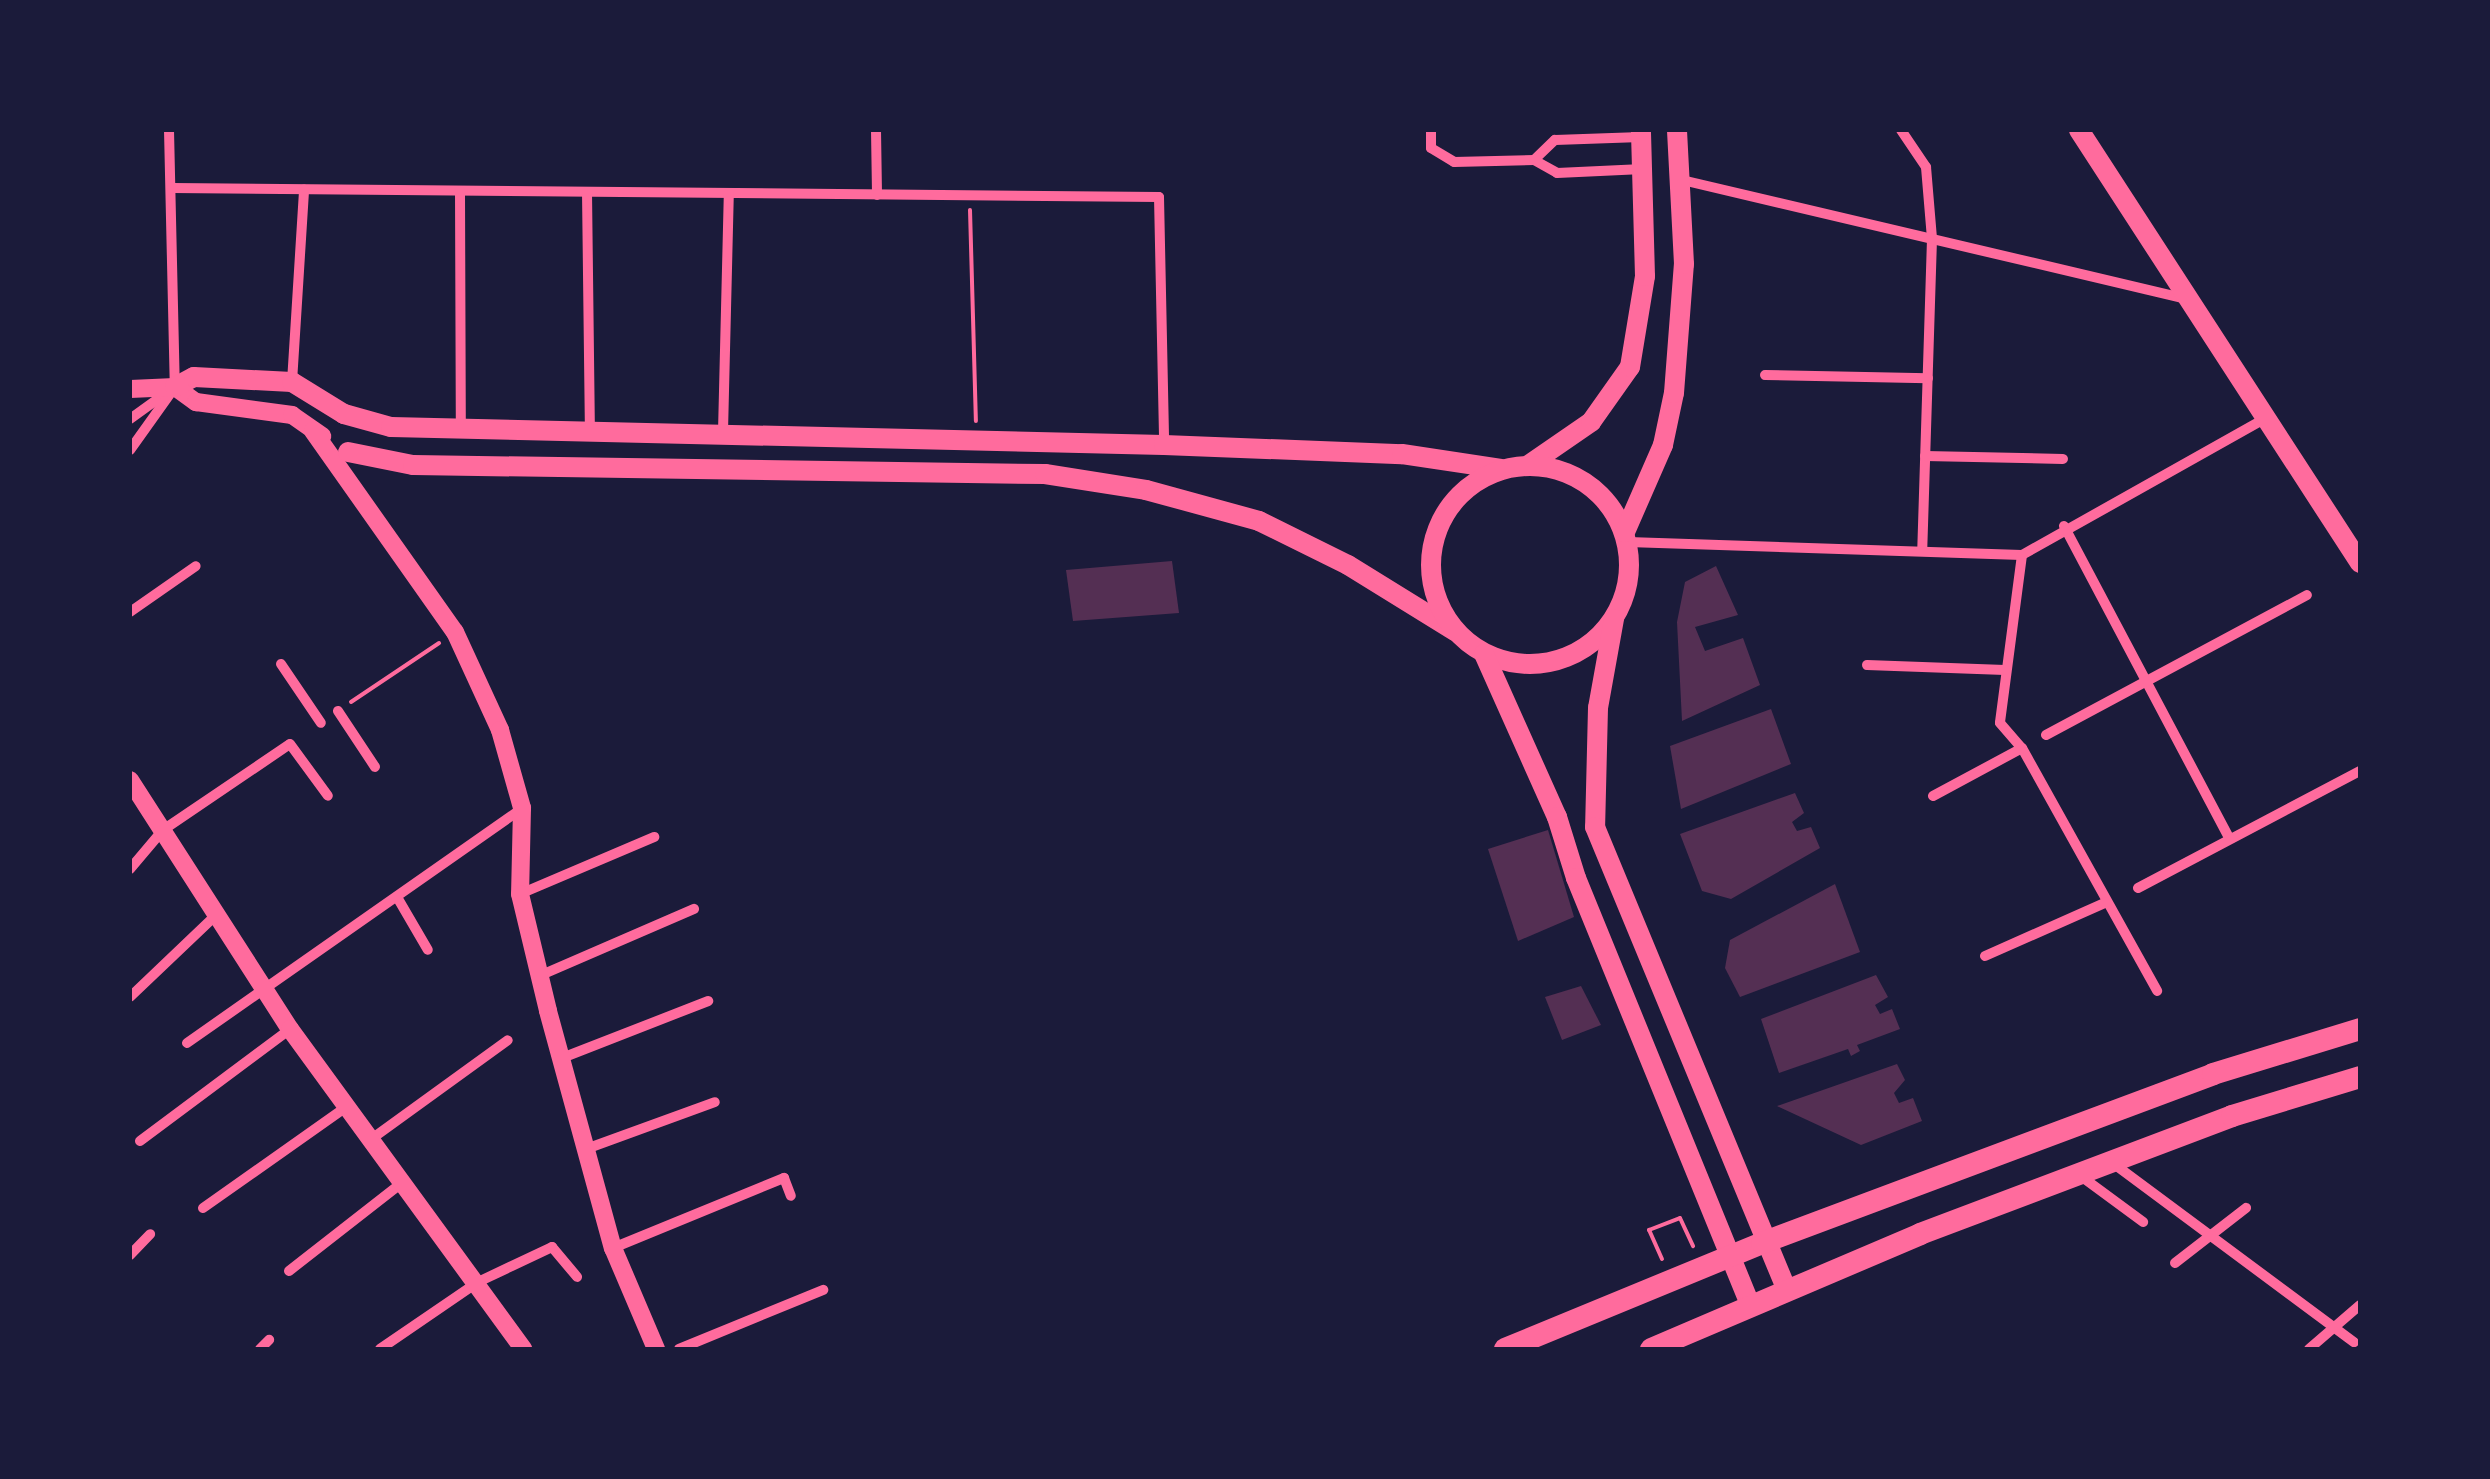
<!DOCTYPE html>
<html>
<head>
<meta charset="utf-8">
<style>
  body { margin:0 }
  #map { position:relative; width:2490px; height:1479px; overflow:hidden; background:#1b1b3a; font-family:"Source Sans 3",sans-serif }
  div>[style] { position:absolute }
  .building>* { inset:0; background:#542f53 }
  .path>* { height:4px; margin:-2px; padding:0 2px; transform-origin:2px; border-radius:2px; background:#ff6b9d }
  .minor>* { height:10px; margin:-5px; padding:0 5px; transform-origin:5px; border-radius:5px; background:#ff6b9d }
  .tertiary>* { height:18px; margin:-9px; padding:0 9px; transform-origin:9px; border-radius:9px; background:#ff6b9d }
  .secondary>* { height:20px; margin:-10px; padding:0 10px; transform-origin:10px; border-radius:10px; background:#ff6b9d }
  .secondary>.ring { margin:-10px; padding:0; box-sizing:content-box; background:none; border:20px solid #ff6b9d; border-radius:50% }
  .primary>* { height:22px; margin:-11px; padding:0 11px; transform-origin:11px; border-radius:11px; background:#ff6b9d }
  span { translate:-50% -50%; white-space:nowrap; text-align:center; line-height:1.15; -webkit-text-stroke:8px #1b1b3a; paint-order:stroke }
  .frame { position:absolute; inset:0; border:132px solid #1b1b3a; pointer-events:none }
</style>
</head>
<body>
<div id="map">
  <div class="building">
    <i style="clip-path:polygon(1172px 561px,1179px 613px,1073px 621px,1066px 570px)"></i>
    <i style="clip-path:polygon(1716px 566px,1738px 615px,1695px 627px,1705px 651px,1743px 638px,1760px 685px,1682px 721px,1677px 622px,1685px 582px)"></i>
    <i style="clip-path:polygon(1771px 709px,1791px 764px,1681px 809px,1670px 746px)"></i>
    <i style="clip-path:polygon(1795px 793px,1804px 813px,1792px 822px,1797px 831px,1811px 827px,1820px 848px,1731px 899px,1702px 891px,1680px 834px)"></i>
    <i style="clip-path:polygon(1548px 830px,1574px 917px,1518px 941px,1488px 849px)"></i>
    <i style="clip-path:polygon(1835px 884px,1860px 952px,1740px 997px,1725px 968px,1730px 940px)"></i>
    <i style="clip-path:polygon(1876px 975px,1888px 997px,1875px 1005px,1880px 1014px,1892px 1009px,1900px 1029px,1857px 1045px,1860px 1051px,1851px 1056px,1848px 1049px,1779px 1073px,1761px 1019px)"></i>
    <i style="clip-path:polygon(1581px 986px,1601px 1025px,1562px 1040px,1545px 997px)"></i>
    <i style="clip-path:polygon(1897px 1064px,1905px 1080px,1894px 1093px,1899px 1103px,1913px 1098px,1922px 1121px,1861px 1145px,1777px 1106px)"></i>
  </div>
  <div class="path">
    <i style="left:970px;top:210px;width:211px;rotate:88.4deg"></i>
    <i style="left:351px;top:702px;width:106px;rotate:-33.8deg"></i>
    <i style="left:1662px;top:1259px;width:32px;rotate:-114deg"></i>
    <i style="left:1649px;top:1230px;width:33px;rotate:-21deg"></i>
    <i style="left:1680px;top:1218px;width:31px;rotate:65deg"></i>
  </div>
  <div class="minor">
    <i style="left:169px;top:130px;width:256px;rotate:88.7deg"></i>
    <i style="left:876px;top:130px;width:65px;rotate:89.1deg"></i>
    <i style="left:1431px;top:130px;width:18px;rotate:90deg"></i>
    <i style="left:1431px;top:148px;width:27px;rotate:31deg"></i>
    <i style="left:1454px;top:162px;width:80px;rotate:-1.4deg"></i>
    <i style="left:1534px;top:160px;width:26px;rotate:29deg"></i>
    <i style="left:1557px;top:173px;width:86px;rotate:-2.7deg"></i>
    <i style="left:1901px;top:130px;width:45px;rotate:56deg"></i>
    <i style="left:1926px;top:167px;width:72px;rotate:85.2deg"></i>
    <i style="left:1932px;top:239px;width:311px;rotate:91.8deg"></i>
    <i style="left:1534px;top:160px;width:29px;rotate:-44deg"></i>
    <i style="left:1555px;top:140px;width:86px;rotate:-2deg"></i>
    <i style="left:1682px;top:180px;width:519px;rotate:13.26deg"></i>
    <i style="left:172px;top:188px;width:987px;rotate:0.52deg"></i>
    <i style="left:1159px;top:197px;width:247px;rotate:88.8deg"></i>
    <i style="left:460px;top:191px;width:238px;rotate:89.8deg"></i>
    <i style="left:587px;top:192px;width:239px;rotate:89.3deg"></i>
    <i style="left:1765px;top:375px;width:163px;rotate:1.1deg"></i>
    <i style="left:292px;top:382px;width:193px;rotate:-86.4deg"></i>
    <i style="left:130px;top:419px;width:44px;rotate:-35.8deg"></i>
    <i style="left:723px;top:432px;width:239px;rotate:-88.6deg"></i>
    <i style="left:130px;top:450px;width:77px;rotate:-54.5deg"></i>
    <i style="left:1925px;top:456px;width:138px;rotate:1.2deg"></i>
    <i style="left:2064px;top:526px;width:354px;rotate:62.1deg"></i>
    <i style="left:1628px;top:542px;width:394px;rotate:1.9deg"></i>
    <i style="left:2022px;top:555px;width:280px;rotate:-29.3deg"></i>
    <i style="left:2022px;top:555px;width:169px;rotate:97.5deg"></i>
    <i style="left:2000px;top:723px;width:33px;rotate:49deg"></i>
    <i style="left:2022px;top:748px;width:278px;rotate:60.9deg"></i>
    <i style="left:130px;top:612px;width:80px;rotate:-34.9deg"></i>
    <i style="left:281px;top:664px;width:71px;rotate:55.9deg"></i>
    <i style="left:1867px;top:665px;width:138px;rotate:2.1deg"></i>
    <i style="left:338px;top:711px;width:67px;rotate:56.5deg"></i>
    <i style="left:2046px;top:735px;width:296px;rotate:-28.2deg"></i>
    <i style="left:1933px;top:796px;width:101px;rotate:-28.3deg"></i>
    <i style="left:130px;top:869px;width:51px;rotate:-49.8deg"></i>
    <i style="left:163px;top:830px;width:153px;rotate:-34.1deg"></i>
    <i style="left:290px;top:744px;width:64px;rotate:53.8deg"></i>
    <i style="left:2138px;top:888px;width:251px;rotate:-27.8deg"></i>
    <i style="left:520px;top:894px;width:146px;rotate:-23deg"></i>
    <i style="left:397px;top:897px;width:61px;rotate:59.7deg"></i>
    <i style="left:1985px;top:956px;width:133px;rotate:-23.9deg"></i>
    <i style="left:539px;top:976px;width:169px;rotate:-23.4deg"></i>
    <i style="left:130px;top:997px;width:119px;rotate:-43.6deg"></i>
    <i style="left:187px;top:1043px;width:408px;rotate:-35deg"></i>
    <i style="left:562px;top:1058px;width:157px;rotate:-21.3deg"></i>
    <i style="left:370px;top:1140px;width:170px;rotate:-35.9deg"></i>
    <i style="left:140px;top:1141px;width:187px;rotate:-36.7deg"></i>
    <i style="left:586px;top:1149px;width:137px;rotate:-20deg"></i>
    <i style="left:2114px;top:1164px;width:299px;rotate:36.6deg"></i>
    <i style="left:2078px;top:1174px;width:81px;rotate:36.4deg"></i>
    <i style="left:203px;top:1208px;width:175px;rotate:-35.2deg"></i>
    <i style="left:613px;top:1248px;width:185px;rotate:-22.3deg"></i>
    <i style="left:784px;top:1178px;width:19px;rotate:69deg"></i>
    <i style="left:130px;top:1255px;width:29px;rotate:-46deg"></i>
    <i style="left:2175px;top:1263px;width:90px;rotate:-37.8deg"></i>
    <i style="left:289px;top:1271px;width:145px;rotate:-38deg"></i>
    <i style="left:260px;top:1349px;width:13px;rotate:-45deg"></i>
    <i style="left:380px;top:1349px;width:119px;rotate:-34.4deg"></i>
    <i style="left:478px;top:1282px;width:82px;rotate:-25.3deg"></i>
    <i style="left:552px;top:1247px;width:39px;rotate:50deg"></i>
    <i style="left:679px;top:1349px;width:156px;rotate:-22.3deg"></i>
    <i style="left:2309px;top:1349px;width:67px;rotate:-40.8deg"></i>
  </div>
  <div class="tertiary">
    <i style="left:130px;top:389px;width:45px;rotate:-2.5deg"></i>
    <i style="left:175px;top:387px;width:26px;rotate:36deg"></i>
    <i style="left:196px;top:402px;width:97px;rotate:7.7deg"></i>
    <i style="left:292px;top:415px;width:37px;rotate:35deg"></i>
    <i style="left:313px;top:431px;width:246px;rotate:54.8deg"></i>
    <i style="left:455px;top:632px;width:108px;rotate:65.3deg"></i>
    <i style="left:500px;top:730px;width:81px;rotate:74.2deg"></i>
    <i style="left:522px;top:808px;width:86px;rotate:91.3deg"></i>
    <i style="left:520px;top:894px;width:120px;rotate:76.5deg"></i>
    <i style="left:548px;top:1011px;width:246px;rotate:74.7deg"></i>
    <i style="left:613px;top:1248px;width:110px;rotate:66.9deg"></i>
    <i style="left:130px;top:780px;width:296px;rotate:57.3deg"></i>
    <i style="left:290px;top:1029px;width:396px;rotate:53.9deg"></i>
  </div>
  <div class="secondary">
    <i style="left:2079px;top:130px;width:516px;rotate:57.02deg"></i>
    <i style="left:175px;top:387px;width:21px;rotate:-28deg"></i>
    <i style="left:194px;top:377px;width:98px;rotate:2.9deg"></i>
    <i style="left:292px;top:382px;width:61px;rotate:31.6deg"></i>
    <i style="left:344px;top:414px;width:49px;rotate:15.5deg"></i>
    <i style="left:391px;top:427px;width:773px;rotate:1.33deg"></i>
    <i style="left:1164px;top:445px;width:238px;rotate:2.2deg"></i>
    <i style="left:1402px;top:454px;width:100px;rotate:8.6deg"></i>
    <i style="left:348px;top:452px;width:66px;rotate:11.3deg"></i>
    <i style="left:413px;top:465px;width:632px;rotate:0.82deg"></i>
    <i style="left:1045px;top:474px;width:102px;rotate:9deg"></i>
    <i style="left:1146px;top:490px;width:117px;rotate:15.3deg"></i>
    <i style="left:1259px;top:521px;width:99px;rotate:26.3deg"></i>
    <i style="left:1348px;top:565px;width:126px;rotate:31.7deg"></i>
    <i style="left:1530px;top:464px;width:74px;rotate:-34.5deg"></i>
    <i style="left:1591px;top:422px;width:67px;rotate:-54.7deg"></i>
    <i style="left:1630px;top:367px;width:92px;rotate:-80.6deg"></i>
    <i style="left:1645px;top:276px;width:146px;rotate:-91.6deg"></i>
    <i class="ring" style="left:1431px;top:466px;width:178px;height:178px"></i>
    <i style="left:1625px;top:532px;width:95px;rotate:-66.4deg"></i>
    <i style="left:1663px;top:445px;width:53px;rotate:-78.1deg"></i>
    <i style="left:1674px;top:393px;width:129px;rotate:-85.6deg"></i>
    <i style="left:1684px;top:264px;width:134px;rotate:-93deg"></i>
    <i style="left:1614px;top:619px;width:90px;rotate:100.2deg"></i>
    <i style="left:1598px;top:708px;width:119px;rotate:91.4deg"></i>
    <i style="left:1595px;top:827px;width:499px;rotate:67.5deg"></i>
    <i style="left:1484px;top:654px;width:179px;rotate:65.9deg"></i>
    <i style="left:1557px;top:817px;width:64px;rotate:72.7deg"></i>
    <i style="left:1576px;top:878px;width:461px;rotate:67.8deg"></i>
  </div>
  <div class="primary">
    <i style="left:1505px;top:1349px;width:278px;rotate:-22.4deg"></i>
    <i style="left:1762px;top:1243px;width:482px;rotate:-20.5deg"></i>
    <i style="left:2213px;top:1074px;width:154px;rotate:-17deg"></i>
    <i style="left:1651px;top:1349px;width:293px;rotate:-23.1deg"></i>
    <i style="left:1920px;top:1234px;width:334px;rotate:-20.7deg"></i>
    <i style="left:2232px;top:1116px;width:134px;rotate:-16.9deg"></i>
  </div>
  <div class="frame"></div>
</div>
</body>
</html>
